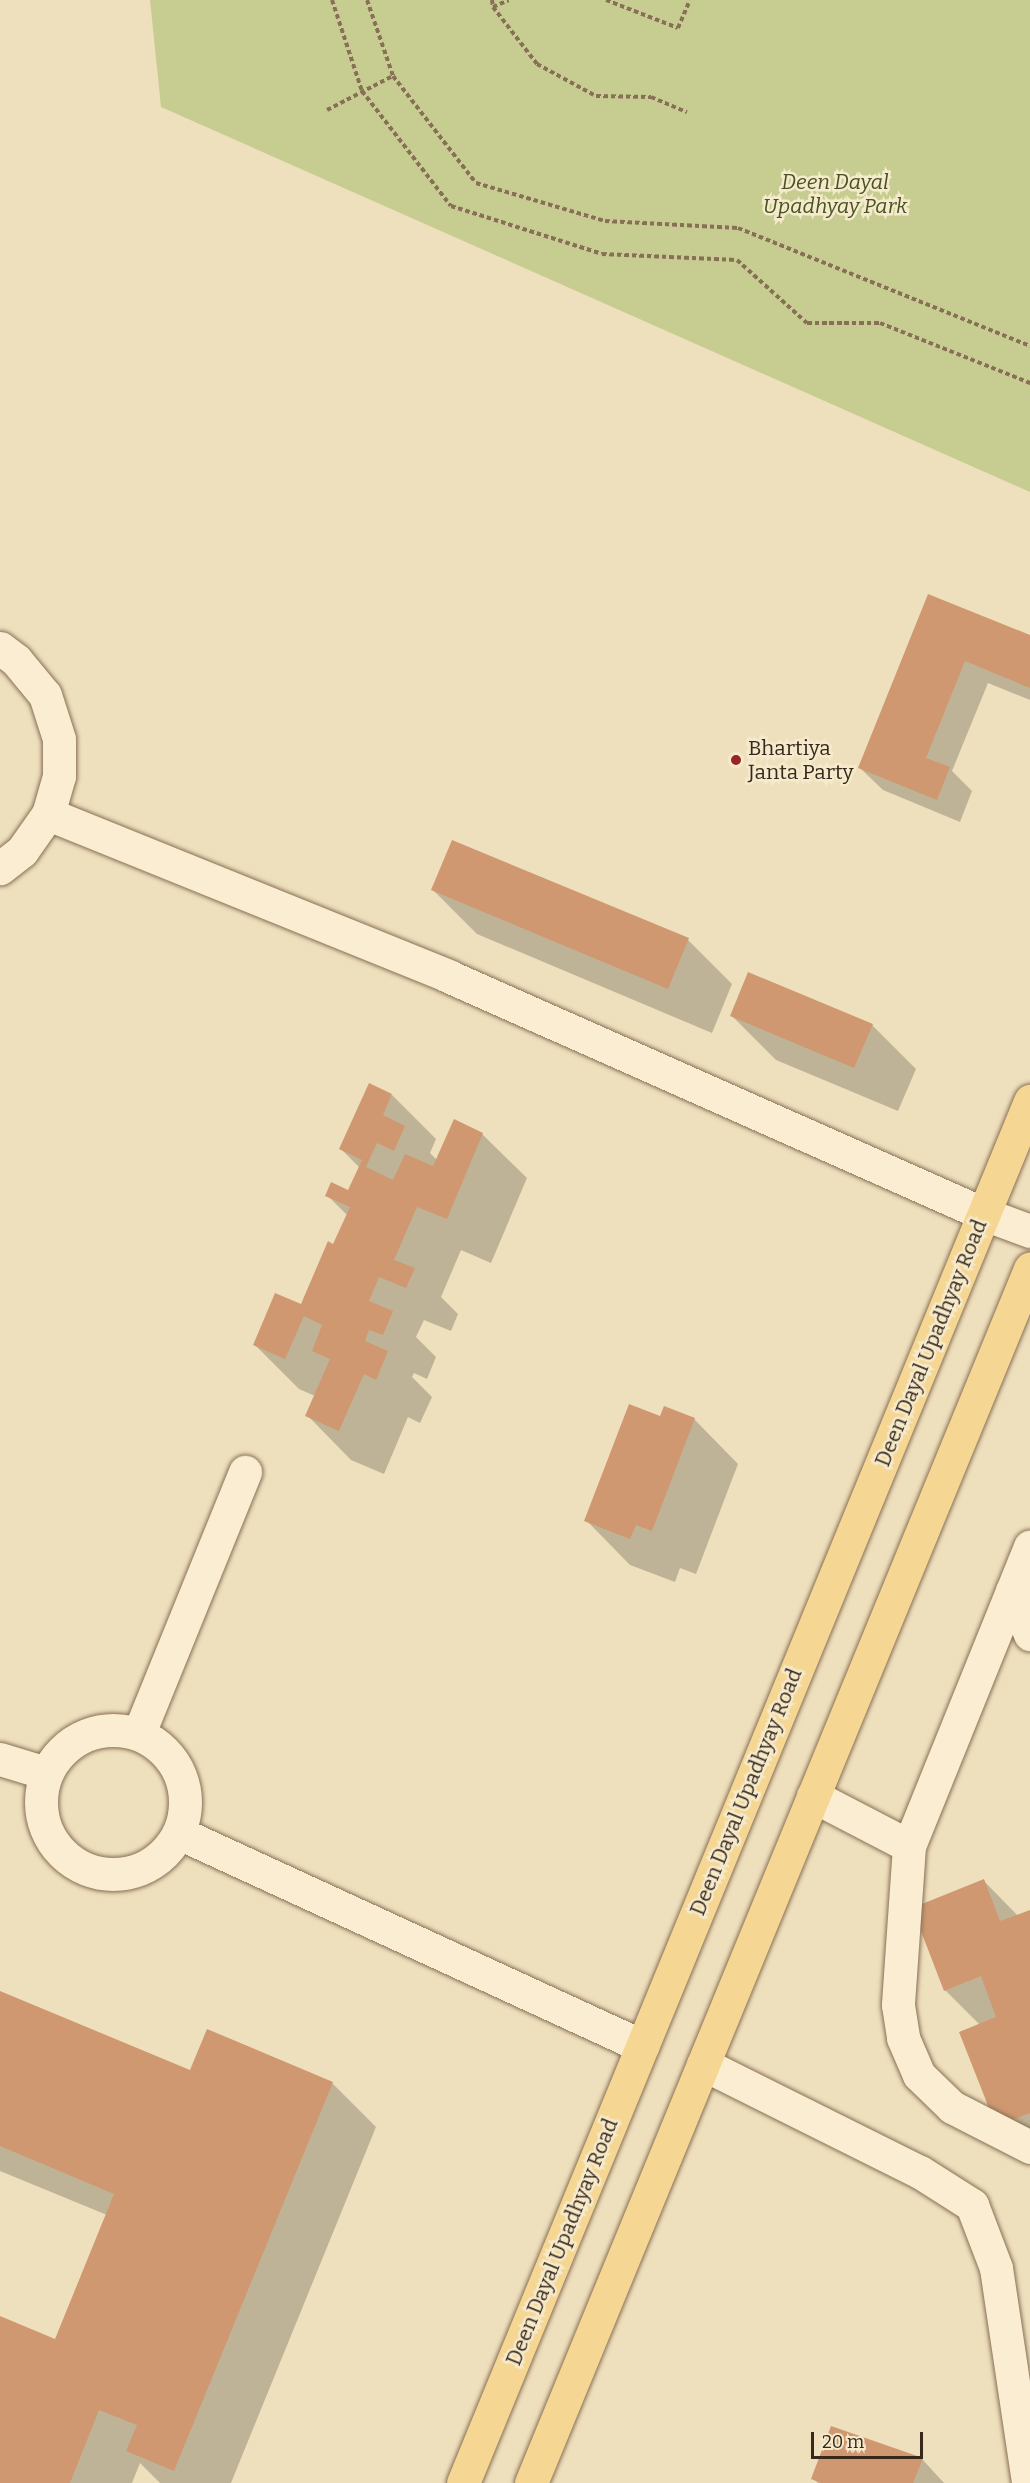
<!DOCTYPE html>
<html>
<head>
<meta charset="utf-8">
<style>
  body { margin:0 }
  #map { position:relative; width:1030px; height:2483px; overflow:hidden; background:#efe0bd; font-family:Bitter,serif }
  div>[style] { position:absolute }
  .green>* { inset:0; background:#c7cd91 }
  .shadow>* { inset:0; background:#0003 }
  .building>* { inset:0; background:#cf9871 }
  .path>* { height:4px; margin-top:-2px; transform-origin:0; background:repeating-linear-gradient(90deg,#887056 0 4.5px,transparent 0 7.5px) }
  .roads { filter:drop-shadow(0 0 2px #887056) drop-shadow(0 0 2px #887056) }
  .minor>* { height:33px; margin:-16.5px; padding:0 16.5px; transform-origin:16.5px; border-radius:16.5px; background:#faedd1 }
  .minor>.ring { margin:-16.5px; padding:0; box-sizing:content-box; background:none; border:33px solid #faedd1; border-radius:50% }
  .major>* { height:33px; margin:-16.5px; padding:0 16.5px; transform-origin:16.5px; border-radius:16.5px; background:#f5d692 }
  .dots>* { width:16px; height:16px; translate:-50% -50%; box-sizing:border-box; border:3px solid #f6eacd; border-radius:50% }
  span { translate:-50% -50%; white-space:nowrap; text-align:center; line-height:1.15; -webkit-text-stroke:5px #f6eacd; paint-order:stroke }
  .park-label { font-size:21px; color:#475421; font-style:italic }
  .poi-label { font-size:21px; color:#36281b }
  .left { translate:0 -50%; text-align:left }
  .street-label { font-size:21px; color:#36281b }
  .scale { position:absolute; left:811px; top:2432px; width:112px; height:27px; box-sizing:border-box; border:3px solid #36281b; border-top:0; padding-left:8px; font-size:18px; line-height:21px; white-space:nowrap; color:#36281b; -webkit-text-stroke:4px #f6eacd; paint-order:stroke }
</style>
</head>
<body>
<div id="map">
  <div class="green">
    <i style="clip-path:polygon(150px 0,1030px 0,1030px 492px,161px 107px)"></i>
  </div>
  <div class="shadow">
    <i style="clip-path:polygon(929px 596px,1030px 637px,1030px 700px,988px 683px,952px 771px,972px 791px,960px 822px,883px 790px,860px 768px)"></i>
    <i style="clip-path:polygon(433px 890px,688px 940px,732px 984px,712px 1033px,477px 934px)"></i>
    <i style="clip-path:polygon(731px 1015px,872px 1025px,916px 1069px,898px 1111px,776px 1060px)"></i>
    <i style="clip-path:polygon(392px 1095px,436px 1139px,430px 1153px,437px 1160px,482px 1134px,527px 1178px,491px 1263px,461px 1250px,441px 1297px,458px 1314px,451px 1331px,424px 1320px,416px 1337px,436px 1357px,427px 1379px,414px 1373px,412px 1377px,432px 1397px,420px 1423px,408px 1417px,384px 1474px,351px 1460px,307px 1415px,315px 1396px,299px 1389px,255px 1345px,302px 1306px,348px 1216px,327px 1195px,349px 1192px,360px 1168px,341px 1149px)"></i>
    <i style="clip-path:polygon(661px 1418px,694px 1419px,738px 1464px,696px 1574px,680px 1568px,675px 1582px,630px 1565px,586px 1520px)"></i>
    <i style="clip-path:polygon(984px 1881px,1018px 1916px,1030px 1911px,1030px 2158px,997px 2125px,980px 2025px,945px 1990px)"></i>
    <i style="clip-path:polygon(0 1992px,191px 2072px,332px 2083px,376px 2127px,231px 2483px,160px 2483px,140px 2463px,132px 2483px,0 2483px,0 2317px,56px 2341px,107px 2215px,0 2171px)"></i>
    <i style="clip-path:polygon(922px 2459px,944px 2483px,818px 2483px,813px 2478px)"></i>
  </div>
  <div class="building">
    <i style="clip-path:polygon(928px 594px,1030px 635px,1030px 688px,965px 661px,926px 758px,950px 767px,937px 800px,858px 768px)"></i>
    <i style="clip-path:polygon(452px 840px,689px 938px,668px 989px,431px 890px)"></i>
    <i style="clip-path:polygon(748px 972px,873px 1024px,854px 1068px,730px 1016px)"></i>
    <i style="clip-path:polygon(369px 1083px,392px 1094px,383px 1115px,405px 1126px,394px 1151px,377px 1143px,366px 1167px,393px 1180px,405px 1154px,433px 1166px,454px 1119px,483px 1133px,447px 1219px,417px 1207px,394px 1260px,415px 1268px,406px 1288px,379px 1277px,369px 1301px,393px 1311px,383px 1335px,369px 1330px,365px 1341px,388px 1351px,376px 1380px,364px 1374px,339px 1431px,305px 1416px,330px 1359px,312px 1351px,322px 1325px,304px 1316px,285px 1359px,253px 1345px,275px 1293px,301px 1304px,328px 1241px,333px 1244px,350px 1207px,325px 1196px,331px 1182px,348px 1190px,362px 1160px,339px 1149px)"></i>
    <i style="clip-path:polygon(629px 1404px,660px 1416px,664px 1406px,695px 1418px,652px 1531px,636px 1525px,630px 1539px,584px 1521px)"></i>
    <i style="clip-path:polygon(984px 1879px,1000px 1921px,1030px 1910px,1030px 2113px,996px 2126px,959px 2032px,996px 2017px,981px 1976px,944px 1991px,912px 1908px)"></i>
    <i style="clip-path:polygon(0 1991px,190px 2070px,207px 2029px,333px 2082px,174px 2471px,126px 2451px,137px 2425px,99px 2410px,70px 2483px,0 2483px,0 2316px,55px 2339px,114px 2194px,0 2146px)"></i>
    <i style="clip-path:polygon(831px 2426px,923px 2458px,913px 2483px,821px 2483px,811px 2479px)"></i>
  </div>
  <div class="path">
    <i style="left:332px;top:0;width:96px;rotate:71.8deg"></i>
    <i style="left:362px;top:91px;width:145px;rotate:52.3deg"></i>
    <i style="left:451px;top:206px;width:158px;rotate:17.6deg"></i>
    <i style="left:602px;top:254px;width:135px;rotate:2.5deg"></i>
    <i style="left:737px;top:260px;width:94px;rotate:42deg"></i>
    <i style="left:807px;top:323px;width:73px"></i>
    <i style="left:880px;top:323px;width:162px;rotate:21.8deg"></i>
    <i style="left:367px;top:0;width:80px;rotate:71.1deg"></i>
    <i style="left:393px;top:76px;width:135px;rotate:52.2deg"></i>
    <i style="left:476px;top:183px;width:134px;rotate:16.4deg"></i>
    <i style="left:605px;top:221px;width:133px;rotate:3deg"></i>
    <i style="left:738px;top:228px;width:315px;rotate:22deg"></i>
    <i style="left:492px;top:0;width:7px;rotate:82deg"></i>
    <i style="left:493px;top:7px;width:72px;rotate:52.3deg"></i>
    <i style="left:537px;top:64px;width:67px;rotate:28.5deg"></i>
    <i style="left:596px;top:96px;width:55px;rotate:1deg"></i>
    <i style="left:651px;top:97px;width:39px;rotate:23deg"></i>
    <i style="left:606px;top:0;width:77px;rotate:21.3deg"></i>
    <i style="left:678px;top:28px;width:30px;rotate:-67deg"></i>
    <i style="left:493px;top:7px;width:17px;rotate:-24deg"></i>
    <i style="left:327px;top:110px;width:74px;rotate:-27.3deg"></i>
  </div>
  <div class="roads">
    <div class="minor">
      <i style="left:0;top:648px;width:20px;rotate:37deg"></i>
      <i style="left:16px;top:660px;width:45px;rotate:50.4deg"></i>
      <i style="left:45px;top:695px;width:46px;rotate:72.3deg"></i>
      <i style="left:59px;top:739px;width:37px;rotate:90deg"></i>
      <i style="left:59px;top:776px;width:40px;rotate:106deg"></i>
      <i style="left:48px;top:814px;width:45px;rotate:125.1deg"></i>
      <i style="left:22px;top:851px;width:28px;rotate:142deg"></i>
      <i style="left:48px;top:814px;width:432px;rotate:22deg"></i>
      <i style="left:448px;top:976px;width:586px;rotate:23.94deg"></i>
      <i style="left:984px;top:1214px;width:49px;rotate:20.3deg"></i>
      <i style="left:1012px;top:1591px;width:47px;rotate:67.3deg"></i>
      <i class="ring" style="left:41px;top:1730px;width:111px;height:111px"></i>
      <i style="left:139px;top:1733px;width:282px;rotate:-67.9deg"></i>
      <i style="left:0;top:1759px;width:48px;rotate:16.9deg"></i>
      <i style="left:813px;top:1796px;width:108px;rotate:27.5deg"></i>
      <i style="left:909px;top:1846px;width:159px;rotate:94deg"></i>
      <i style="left:898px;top:2005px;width:33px;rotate:81deg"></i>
      <i style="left:903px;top:2038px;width:40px;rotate:66.6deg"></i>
      <i style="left:919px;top:2075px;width:46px;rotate:44.1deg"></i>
      <i style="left:952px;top:2107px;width:88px;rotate:27.1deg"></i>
      <i style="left:179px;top:1833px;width:510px;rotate:24.7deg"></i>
      <i style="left:909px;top:1846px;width:323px;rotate:-68deg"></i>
      <i style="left:703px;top:2064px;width:242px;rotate:26.5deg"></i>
      <i style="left:920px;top:2172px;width:62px;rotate:32.4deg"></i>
      <i style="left:972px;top:2205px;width:67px;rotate:69.1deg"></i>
      <i style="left:996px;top:2268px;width:217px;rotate:81.5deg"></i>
    </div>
    <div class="major">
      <i style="left:463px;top:2483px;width:1494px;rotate:-67.69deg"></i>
      <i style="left:531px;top:2483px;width:1313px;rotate:-67.66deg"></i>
    </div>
  </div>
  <div class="dots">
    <i style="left:736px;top:760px;background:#992425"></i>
  </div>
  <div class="park-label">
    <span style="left:835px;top:194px">Deen Dayal<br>Upadhyay Park</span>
  </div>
  <div class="poi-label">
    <span class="left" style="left:748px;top:760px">Bhartiya<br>Janta Party</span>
  </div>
  <div class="street-label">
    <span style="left:931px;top:1343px;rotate:-68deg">Deen Dayal Upadhyay Road</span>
    <span style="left:746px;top:1792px;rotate:-68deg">Deen Dayal Upadhyay Road</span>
    <span style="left:562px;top:2242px;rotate:-68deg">Deen Dayal Upadhyay Road</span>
  </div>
  <div class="scale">20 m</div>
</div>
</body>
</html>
